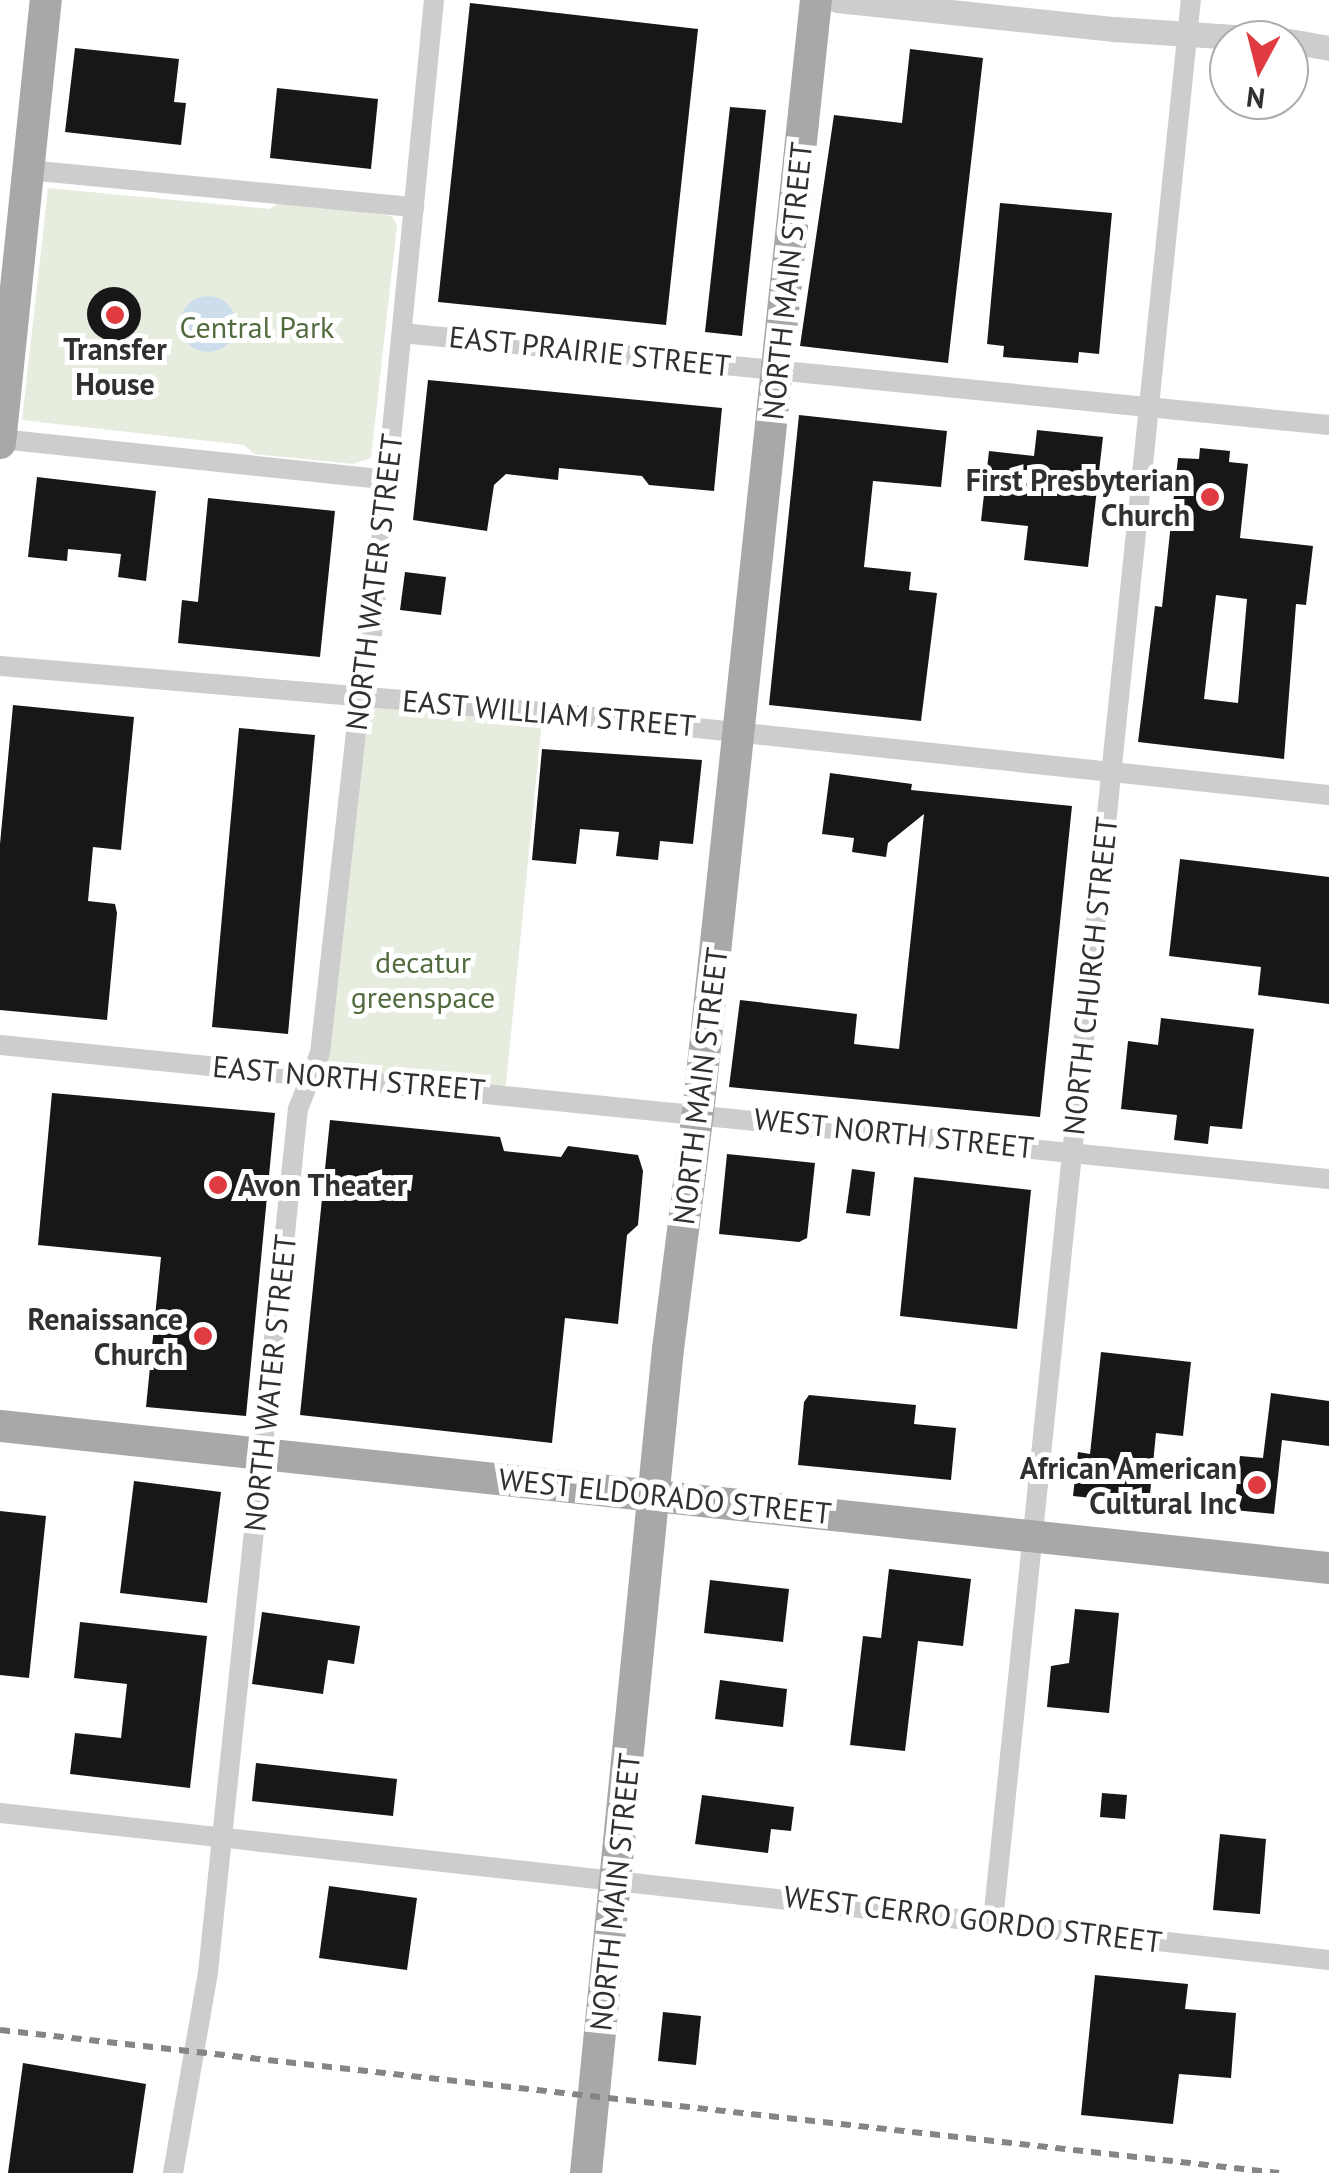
<!DOCTYPE html>
<html>
<head>
<meta charset="utf-8">
<style>
  body { margin:0 }
  #map { position:relative; width:1329px; height:2173px; overflow:hidden; background:#fff; font-family:"PT Sans",sans-serif }
  div>[style] { position:absolute }
  .green>* { inset:0; background:#e6eddf }
  .water>* { inset:0; background:#ccdeeb }
  .round { border-radius:50% }
  .building>* { inset:0; background:#171717 }
  .minor>* { height:20px; margin:-10px; padding:0 10px; transform-origin:10px; border-radius:10px; background:#cdcdcd }
  .tertiary>* { height:25px; margin:-12.5px; padding:0 12.5px; transform-origin:12.5px; border-radius:12.5px; background:#cdcdcd }
  .primary>* { height:32px; margin:-16px; padding:0 16px; transform-origin:16px; border-radius:16px; background:#a8a8a8 }
  .rail>* { height:6px; margin-top:-3px; transform-origin:0; background:repeating-linear-gradient(90deg,#858585 0 10px,transparent 0 18px) }
  .dots>* { width:28px; height:28px; translate:-50% -50%; box-sizing:border-box; border:5px solid #fff; border-radius:50% }
  span { translate:-50% -50%; white-space:nowrap; text-align:center; line-height:1.15; -webkit-text-stroke:10px #fff; paint-order:stroke }
  .street-label { font-size:30px; color:#303030 }
  .park-label { font-size:30px; color:#526b3f }
  .poi-label { font-size:30px; color:#303030; font-weight:700 }
  .right { translate:-100% -50%; text-align:right }
  .left { translate:0 -50%; text-align:left }
  .north { position:absolute; left:1209px; top:20px; width:100px; height:100px; box-sizing:border-box; background:#fff; border:2px solid #acacac; border-radius:50%; rotate:187deg; font-size:28px; font-weight:700; line-height:40px; text-align:center; color:#303030 }
  .north::after { content:''; display:block; margin:auto; width:35px; height:45px; background:#df3b41; clip-path:polygon(50% 0,100% 100%,50% 72%,0 100%) }
</style>
</head>
<body>
<div id="map">
  <div class="green">
    <i style="clip-path:polygon(48px 188px,269px 209px,282px 201px,392px 216px,397px 225px,371px 458px,353px 464px,254px 454px,244px 445px,22px 420px)"></i>
    <i style="clip-path:polygon(360px 695px,543px 711px,505px 1093px,311px 1075px)"></i>
  </div>
  <div class="water">
    <i class="round" style="left:180px;top:296px;width:56px;height:56px"></i>
  </div>
  <div class="building">
    <i style="clip-path:polygon(470px 3px,698px 29px,666px 325px,438px 302px)"></i>
    <i style="clip-path:polygon(75px 48px,179px 59px,174px 102px,186px 103px,181px 145px,65px 132px)"></i>
    <i style="clip-path:polygon(910px 49px,983px 58px,948px 363px,800px 346px,834px 115px,902px 123px)"></i>
    <i style="clip-path:polygon(277px 88px,378px 99px,371px 169px,270px 158px)"></i>
    <i style="clip-path:polygon(730px 107px,766px 110px,742px 336px,705px 332px)"></i>
    <i style="clip-path:polygon(1000px 203px,1112px 213px,1099px 354px,1079px 352px,1078px 363px,1003px 357px,1004px 346px,987px 344px)"></i>
    <i class="round" style="left:87px;top:287px;width:54px;height:54px"></i>
    <i style="clip-path:polygon(428px 380px,722px 408px,714px 491px,649px 485px,642px 476px,559px 468px,558px 480px,506px 474px,494px 485px,487px 531px,413px 520px)"></i>
    <i style="clip-path:polygon(799px 415px,947px 431px,941px 487px,873px 481px,864px 567px,911px 572px,909px 590px,937px 593px,921px 721px,769px 705px)"></i>
    <i style="clip-path:polygon(1037px 430px,1103px 437px,1088px 567px,1024px 560px,1028px 526px,981px 521px,989px 451px,1034px 456px)"></i>
    <i style="clip-path:polygon(evenodd,1200px 448px,1230px 451px,1229px 462px,1248px 464px,1240px 538px,1313px 546px,1306px 605px,1296px 604px,1284px 759px,1138px 742px,1155px 606px,1162px 607px,1178px 458px,1199px 459px,1200px 448px,1216px 595px,1247px 599px,1238px 703px,1204px 699px,1216px 595px)"></i>
    <i style="clip-path:polygon(37px 477px,156px 491px,146px 581px,118px 577px,121px 554px,68px 549px,67px 561px,28px 557px)"></i>
    <i style="clip-path:polygon(208px 498px,335px 511px,320px 657px,178px 643px,182px 600px,198px 602px)"></i>
    <i style="clip-path:polygon(405px 572px,446px 577px,441px 615px,400px 610px)"></i>
    <i style="clip-path:polygon(13px 705px,134px 717px,121px 850px,93px 847px,88px 901px,115px 904px,117px 913px,107px 1020px,0 1010px,0 844px)"></i>
    <i style="clip-path:polygon(239px 728px,315px 735px,288px 1034px,212px 1027px)"></i>
    <i style="clip-path:polygon(542px 749px,702px 760px,693px 844px,660px 841px,658px 860px,616px 856px,619px 832px,580px 829px,576px 864px,532px 860px)"></i>
    <i style="clip-path:polygon(830px 773px,912px 784px,911px 790px,1072px 806px,1040px 1117px,729px 1087px,740px 1000px,857px 1014px,854px 1044px,899px 1049px,924px 814px,888px 843px,886px 857px,852px 852px,854px 838px,822px 834px)"></i>
    <i style="clip-path:polygon(1180px 859px,1329px 877px,1329px 1004px,1258px 995px,1261px 967px,1169px 956px)"></i>
    <i style="clip-path:polygon(1161px 1018px,1254px 1029px,1242px 1129px,1210px 1126px,1208px 1144px,1174px 1140px,1177px 1115px,1121px 1109px,1128px 1041px,1158px 1045px)"></i>
    <i style="clip-path:polygon(52px 1093px,275px 1113px,246px 1416px,146px 1407px,161px 1257px,38px 1245px)"></i>
    <i style="clip-path:polygon(330px 1120px,500px 1137px,504px 1151px,561px 1157px,568px 1146px,638px 1155px,643px 1171px,638px 1225px,627px 1235px,618px 1324px,565px 1318px,552px 1443px,300px 1415px)"></i>
    <i style="clip-path:polygon(727px 1154px,815px 1163px,807px 1238px,799px 1242px,719px 1234px)"></i>
    <i style="clip-path:polygon(852px 1169px,875px 1172px,870px 1216px,846px 1213px)"></i>
    <i style="clip-path:polygon(914px 1177px,1031px 1190px,1017px 1329px,900px 1316px)"></i>
    <i style="clip-path:polygon(1101px 1352px,1191px 1362px,1183px 1436px,1156px 1433px,1149px 1504px,1073px 1496px,1078px 1452px,1090px 1454px)"></i>
    <i style="clip-path:polygon(1271px 1393px,1329px 1401px,1329px 1446px,1282px 1440px,1274px 1514px,1234px 1510px,1240px 1456px,1263px 1458px)"></i>
    <i style="clip-path:polygon(809px 1395px,916px 1405px,914px 1424px,956px 1428px,951px 1480px,798px 1465px,804px 1402px)"></i>
    <i style="clip-path:polygon(134px 1481px,221px 1492px,207px 1603px,120px 1593px)"></i>
    <i style="clip-path:polygon(0 1511px,46px 1516px,29px 1678px,0 1675px)"></i>
    <i style="clip-path:polygon(889px 1569px,971px 1579px,963px 1646px,918px 1641px,905px 1751px,850px 1745px,863px 1636px,881px 1638px)"></i>
    <i style="clip-path:polygon(710px 1580px,789px 1589px,783px 1642px,704px 1633px)"></i>
    <i style="clip-path:polygon(1075px 1609px,1119px 1613px,1109px 1713px,1047px 1707px,1051px 1666px,1069px 1663px)"></i>
    <i style="clip-path:polygon(262px 1612px,360px 1626px,354px 1664px,328px 1660px,323px 1694px,252px 1684px)"></i>
    <i style="clip-path:polygon(80px 1622px,207px 1636px,190px 1788px,70px 1774px,75px 1733px,121px 1738px,127px 1684px,74px 1678px)"></i>
    <i style="clip-path:polygon(720px 1680px,787px 1689px,783px 1727px,715px 1719px)"></i>
    <i style="clip-path:polygon(256px 1763px,397px 1779px,393px 1816px,252px 1801px)"></i>
    <i style="clip-path:polygon(1102px 1793px,1127px 1795px,1125px 1819px,1100px 1817px)"></i>
    <i style="clip-path:polygon(702px 1795px,794px 1807px,791px 1831px,771px 1829px,768px 1853px,695px 1844px)"></i>
    <i style="clip-path:polygon(1220px 1834px,1266px 1839px,1260px 1914px,1213px 1910px)"></i>
    <i style="clip-path:polygon(329px 1886px,417px 1898px,407px 1970px,319px 1958px)"></i>
    <i style="clip-path:polygon(1095px 1975px,1188px 1984px,1185px 2009px,1236px 2013px,1231px 2078px,1179px 2074px,1173px 2124px,1081px 2115px)"></i>
    <i style="clip-path:polygon(663px 2012px,701px 2016px,696px 2065px,658px 2061px)"></i>
    <i style="clip-path:polygon(23px 2063px,146px 2084px,133px 2173px,8px 2173px)"></i>
  </div>
  <div class="minor">
    <i style="left:28px;top:170px;width:388px;rotate:5.5deg"></i>
    <i style="left:402px;top:333px;width:932px;rotate:5.67deg"></i>
    <i style="left:0;top:439px;width:389px;rotate:6deg"></i>
    <i style="left:0;top:666px;width:558px;rotate:4.83deg"></i>
    <i style="left:556px;top:713px;width:777px;rotate:6.06deg"></i>
    <i style="left:0;top:1045px;width:1336px;rotate:5.76deg"></i>
    <i style="left:0;top:1813px;width:1337px;rotate:6.31deg"></i>
    <i style="left:993px;top:1921px;width:1931px;rotate:-84.12deg"></i>
    <i style="left:173px;top:2173px;width:204px;rotate:-80.1deg"></i>
    <i style="left:208px;top:1972px;width:868px;rotate:-84.05deg"></i>
    <i style="left:298px;top:1109px;width:60px;rotate:-68.6deg"></i>
    <i style="left:320px;top:1053px;width:360px;rotate:-83.6deg"></i>
    <i style="left:360px;top:695px;width:31px;rotate:-73deg"></i>
    <i style="left:369px;top:665px;width:668px;rotate:-84.42deg"></i>
  </div>
  <div class="tertiary">
    <i style="left:837px;top:0;width:279px;rotate:6deg"></i>
    <i style="left:1114px;top:29px;width:167px;rotate:3.8deg"></i>
    <i style="left:1289px;top:41px;width:41px;rotate:9.9deg"></i>
  </div>
  <div class="primary">
    <i style="left:0;top:443px;width:445px;rotate:-84.1deg"></i>
    <i style="left:0;top:1426px;width:1337px;rotate:6.1deg"></i>
    <i style="left:586px;top:2173px;width:828px;rotate:-84.32deg"></i>
    <i style="left:668px;top:1349px;width:238px;rotate:-82.8deg"></i>
    <i style="left:698px;top:1113px;width:1119px;rotate:-83.95deg"></i>
  </div>
  <div class="rail">
    <i style="left:0;top:2030px;width:1287px;rotate:6.38deg"></i>
  </div>
  <div class="dots">
    <i style="left:115px;top:315px;background:#df3b41"></i>
    <i style="left:1210px;top:497px;background:#df3b41"></i>
    <i style="left:218px;top:1185px;background:#df3b41"></i>
    <i style="left:203px;top:1336px;background:#df3b41"></i>
    <i style="left:1257px;top:1485px;background:#df3b41"></i>
  </div>
  <div class="street-label">
    <span style="left:787px;top:281px;rotate:-84deg">NORTH MAIN STREET</span>
    <span style="left:590px;top:351px;rotate:6deg">EAST PRAIRIE STREET</span>
    <span style="left:374px;top:582px;rotate:-83deg">NORTH WATER STREET</span>
    <span style="left:549px;top:713px;rotate:5deg">EAST WILLIAM STREET</span>
    <span style="left:1090px;top:976px;rotate:-84deg">NORTH CHURCH STREET</span>
    <span style="left:349px;top:1078px;rotate:5deg">EAST NORTH STREET</span>
    <span style="left:700px;top:1086px;rotate:-83deg">NORTH MAIN STREET</span>
    <span style="left:894px;top:1133px;rotate:6deg">WEST NORTH STREET</span>
    <span style="left:270px;top:1383px;rotate:-84deg">NORTH WATER STREET</span>
    <span style="left:665px;top:1496px;rotate:6deg">WEST ELDORADO STREET</span>
    <span style="left:615px;top:1892px;rotate:-84deg">NORTH MAIN STREET</span>
    <span style="left:973px;top:1919px;rotate:7deg">WEST CERRO GORDO STREET</span>
  </div>
  <div class="park-label">
    <span style="left:257px;top:327px">Central Park</span>
    <span style="left:423px;top:979px">decatur<br>greenspace</span>
  </div>
  <div class="poi-label">
    <span style="left:115px;top:366px">Transfer<br>House</span>
    <span class="right" style="left:1190px;top:497px">First Presbyterian<br>Church</span>
    <span class="left" style="left:238px;top:1185px">Avon Theater</span>
    <span class="right" style="left:183px;top:1336px">Renaissance<br>Church</span>
    <span class="right" style="left:1237px;top:1485px">African American<br>Cultural Inc</span>
  </div>
  <div class="north">N</div>
</div>
</body>
</html>
